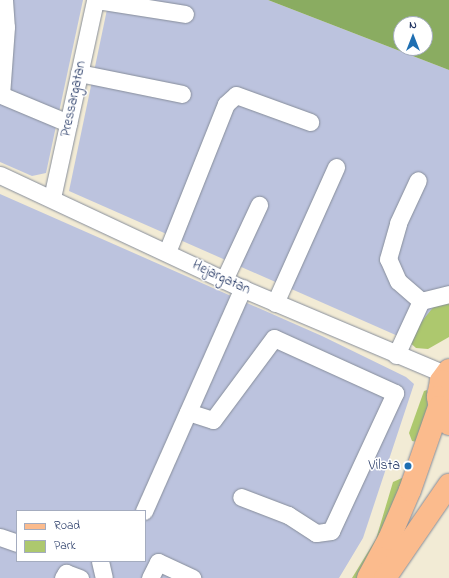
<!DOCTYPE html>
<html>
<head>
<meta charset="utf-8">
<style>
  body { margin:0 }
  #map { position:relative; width:449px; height:578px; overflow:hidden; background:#f2ebd5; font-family:"Indie Flower",sans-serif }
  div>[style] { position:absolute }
  .industrial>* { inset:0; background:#bcc3de }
  .green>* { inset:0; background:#adc86e }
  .forest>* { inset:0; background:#8aac61 }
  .roads { filter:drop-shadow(0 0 1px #868d9a) drop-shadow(0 0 1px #868d9a) }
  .minor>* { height:17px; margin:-8.5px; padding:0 8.5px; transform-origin:8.5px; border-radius:8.5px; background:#fff }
  .major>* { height:22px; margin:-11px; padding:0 11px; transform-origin:11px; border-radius:11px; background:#fbbb8d }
  .dots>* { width:11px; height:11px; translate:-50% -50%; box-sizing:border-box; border:2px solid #fff; border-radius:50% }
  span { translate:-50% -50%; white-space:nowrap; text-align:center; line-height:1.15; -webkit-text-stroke:3px #fff; paint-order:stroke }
  .street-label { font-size:14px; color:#1b2f5e }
  .poi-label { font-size:14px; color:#1b2f5e }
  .right { translate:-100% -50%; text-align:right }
  .legend { position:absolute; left:16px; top:510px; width:130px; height:52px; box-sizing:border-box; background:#fff; border:1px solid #a4acbf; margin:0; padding:5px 7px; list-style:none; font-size:12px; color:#1b2f5e }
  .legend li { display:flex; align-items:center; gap:8px; height:20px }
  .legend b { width:20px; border:1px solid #a4acbf }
  .north { position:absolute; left:393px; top:16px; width:40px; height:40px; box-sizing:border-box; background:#fff; border:1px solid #a4acbf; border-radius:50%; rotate:0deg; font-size:11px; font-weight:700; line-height:16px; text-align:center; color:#1b2f5e }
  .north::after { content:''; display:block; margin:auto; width:14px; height:18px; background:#1f6fb2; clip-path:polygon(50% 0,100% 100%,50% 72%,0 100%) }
</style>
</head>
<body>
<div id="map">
  <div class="industrial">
    <i style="clip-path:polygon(0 0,83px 0,46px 173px,32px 176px,0 162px)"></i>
    <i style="clip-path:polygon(109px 0,268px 0,449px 70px,449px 302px,407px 340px,69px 191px)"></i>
    <i style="clip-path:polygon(evenodd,0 194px,322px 336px,406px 377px,414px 384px,363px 538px,339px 578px,0 578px,0 194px,17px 511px,145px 511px,145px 561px,17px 561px,17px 511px)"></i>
  </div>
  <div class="green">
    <i style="clip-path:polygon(449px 302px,449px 337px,428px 349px,416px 348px,407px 340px,435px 305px)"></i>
    <i style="clip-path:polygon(427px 390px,428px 409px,417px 442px,412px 441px,409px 433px,424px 391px)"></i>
    <i style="clip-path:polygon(402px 478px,406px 479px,378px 543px,357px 578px,352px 578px,376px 539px,393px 482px)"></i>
  </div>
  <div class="forest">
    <i style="clip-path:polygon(evenodd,268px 0,449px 0,449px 70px,268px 0,401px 24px,425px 24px,425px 48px,401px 48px,401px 24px)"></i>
  </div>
  <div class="roads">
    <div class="minor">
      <i style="left:4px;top:0;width:27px;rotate:86deg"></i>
      <i style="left:6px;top:27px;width:68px;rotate:94.2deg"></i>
      <i style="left:1px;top:95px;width:73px;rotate:22.7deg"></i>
      <i style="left:97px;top:0;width:89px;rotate:9deg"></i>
      <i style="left:79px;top:73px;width:105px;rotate:11.5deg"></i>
      <i style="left:0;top:175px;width:272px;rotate:25.1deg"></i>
      <i style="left:246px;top:290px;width:216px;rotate:22.9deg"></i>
      <i style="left:52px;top:198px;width:203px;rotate:-77.7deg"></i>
      <i style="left:167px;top:252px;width:159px;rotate:-68.3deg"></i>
      <i style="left:226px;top:104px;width:13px;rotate:-42deg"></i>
      <i style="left:236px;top:95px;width:79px;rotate:20deg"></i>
      <i style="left:224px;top:280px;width:83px;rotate:-65deg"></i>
      <i style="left:421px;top:301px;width:29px;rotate:-14deg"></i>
      <i style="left:275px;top:303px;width:149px;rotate:-65.8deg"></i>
      <i style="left:396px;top:355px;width:60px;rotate:-65.2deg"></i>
      <i style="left:421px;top:301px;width:30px;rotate:-139deg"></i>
      <i style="left:398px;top:281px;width:24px;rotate:-114deg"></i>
      <i style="left:388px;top:259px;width:37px;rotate:-74deg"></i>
      <i style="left:398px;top:223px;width:47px;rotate:-65.1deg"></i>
      <i style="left:188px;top:412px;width:26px;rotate:18deg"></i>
      <i style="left:213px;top:420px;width:102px;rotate:-53.4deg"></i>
      <i style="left:274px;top:338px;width:133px;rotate:24.4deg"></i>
      <i style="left:395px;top:393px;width:152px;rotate:114.9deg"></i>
      <i style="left:331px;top:531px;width:15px;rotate:172deg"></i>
      <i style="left:316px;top:533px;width:33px;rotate:-147deg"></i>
      <i style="left:288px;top:515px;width:50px;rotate:-159deg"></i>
      <i style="left:144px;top:511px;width:244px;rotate:-66.1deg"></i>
      <i style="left:0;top:537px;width:18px;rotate:19deg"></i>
      <i style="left:100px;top:561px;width:17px;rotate:77deg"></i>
      <i style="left:63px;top:578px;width:6px;rotate:-59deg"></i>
      <i style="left:66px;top:573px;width:15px;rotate:20deg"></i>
      <i style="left:150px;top:578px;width:18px;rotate:-63deg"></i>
      <i style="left:158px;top:562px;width:38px;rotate:25deg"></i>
    </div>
    <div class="major">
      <i style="left:449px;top:370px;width:14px;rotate:126deg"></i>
      <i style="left:441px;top:381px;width:16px;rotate:101deg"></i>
      <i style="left:438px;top:397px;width:17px;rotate:80deg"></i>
      <i style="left:441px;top:414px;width:13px;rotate:51deg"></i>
      <i style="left:368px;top:578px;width:44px;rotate:-61.7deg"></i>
      <i style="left:389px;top:539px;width:53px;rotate:-66.8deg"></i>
      <i style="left:410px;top:490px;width:88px;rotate:-70.7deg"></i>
      <i style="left:385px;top:578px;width:113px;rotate:-55.5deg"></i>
    </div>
  </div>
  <div class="dots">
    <i style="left:408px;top:466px;background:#1f6fb2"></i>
  </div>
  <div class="street-label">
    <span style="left:74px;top:99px;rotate:-78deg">Pressargatan</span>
    <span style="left:221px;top:278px;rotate:25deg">Hejargatan</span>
  </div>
  <div class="poi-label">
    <span class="right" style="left:400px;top:466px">Vilsta</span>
  </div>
  <ul class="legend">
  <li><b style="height:5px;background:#fbbb8d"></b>Road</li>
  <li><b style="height:11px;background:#adc86e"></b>Park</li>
  </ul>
  <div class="north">N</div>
</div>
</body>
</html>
